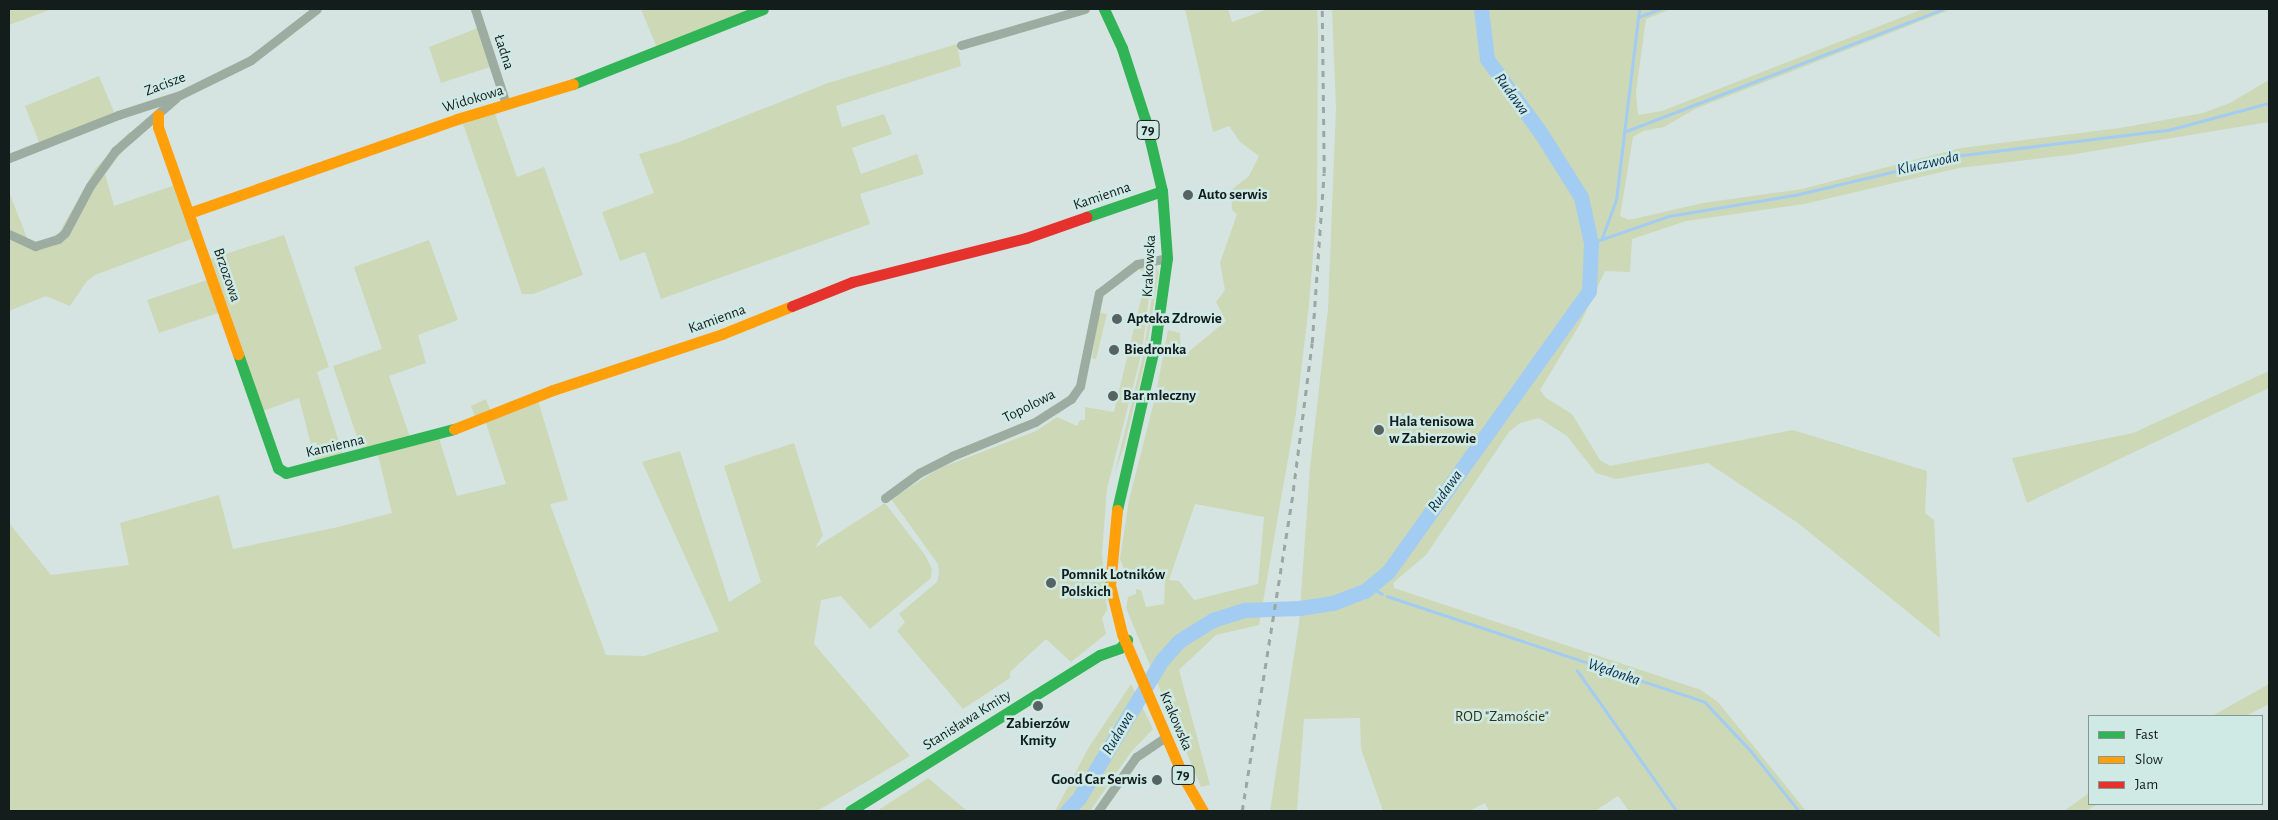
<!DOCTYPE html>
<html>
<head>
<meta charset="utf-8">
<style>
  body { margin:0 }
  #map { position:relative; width:2278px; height:820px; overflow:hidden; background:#d5e4e1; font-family:"Alegreya Sans",sans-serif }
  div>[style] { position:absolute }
  .green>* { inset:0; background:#cdd8b7 }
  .stream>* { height:2.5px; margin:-1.25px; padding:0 1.25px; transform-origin:1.25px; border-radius:1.25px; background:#a3ccf2 }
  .river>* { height:15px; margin:-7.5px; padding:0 7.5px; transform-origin:7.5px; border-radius:7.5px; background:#a3ccf2 }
  .street>* { height:9px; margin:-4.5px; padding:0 4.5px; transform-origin:4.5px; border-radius:4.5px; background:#9caca1 }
  .fast>* { height:11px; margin:-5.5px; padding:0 5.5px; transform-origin:5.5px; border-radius:5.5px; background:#30b455 }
  .slow>* { height:11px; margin:-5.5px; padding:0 5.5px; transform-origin:5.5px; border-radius:5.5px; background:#ff9f0a }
  .jam>* { height:11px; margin:-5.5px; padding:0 5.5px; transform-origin:5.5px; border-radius:5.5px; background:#e5322d }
  .rail>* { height:2.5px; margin-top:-1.25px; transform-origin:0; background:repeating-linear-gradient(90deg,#9ba8a2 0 6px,transparent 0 12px) }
  .dots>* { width:14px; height:14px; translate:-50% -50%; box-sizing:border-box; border:2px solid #cfeae5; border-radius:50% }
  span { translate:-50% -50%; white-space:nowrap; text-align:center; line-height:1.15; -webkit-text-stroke:5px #cfeae5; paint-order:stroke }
  .shield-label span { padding:1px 4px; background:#cfeae5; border:1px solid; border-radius:4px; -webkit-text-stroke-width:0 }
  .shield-label { font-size:14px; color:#131d1b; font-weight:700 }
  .street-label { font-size:15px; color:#131d1b }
  .poi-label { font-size:15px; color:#131d1b; font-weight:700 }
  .left { translate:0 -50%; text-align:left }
  .right { translate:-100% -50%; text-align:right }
  .park-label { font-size:15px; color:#303313 }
  .water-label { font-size:16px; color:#072c50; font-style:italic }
  .frame { position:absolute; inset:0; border:10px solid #131d1b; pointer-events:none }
  .legend { position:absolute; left:2088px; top:715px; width:175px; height:90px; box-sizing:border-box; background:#cfeae5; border:1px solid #849894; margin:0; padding:6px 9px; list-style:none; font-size:15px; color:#131d1b }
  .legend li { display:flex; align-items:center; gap:10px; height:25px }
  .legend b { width:25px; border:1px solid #849894 }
</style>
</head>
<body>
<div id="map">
  <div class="green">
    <i style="clip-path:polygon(9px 9px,49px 9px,49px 10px,9px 25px)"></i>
    <i style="clip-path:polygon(641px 9px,755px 9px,657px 48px)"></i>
    <i style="clip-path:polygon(evenodd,1185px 9px,1228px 9px,1232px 22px,1268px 9px,1317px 9px,1318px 30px,1317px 205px,1309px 305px,1296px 413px,1259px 625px,1216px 635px,1179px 670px,1210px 785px,1201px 787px,1126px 608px,1128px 597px,1136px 594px,1136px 589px,1141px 590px,1146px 607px,1164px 604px,1165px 581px,1128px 580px,1120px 559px,1129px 500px,1155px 398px,1168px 330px,1180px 333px,1181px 358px,1226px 321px,1216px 302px,1225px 290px,1220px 263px,1237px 214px,1232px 210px,1231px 190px,1249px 176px,1259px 156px,1240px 142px,1229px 126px,1213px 132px,1185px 9px,1195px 504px,1264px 517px,1258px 584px,1194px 600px,1179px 581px,1169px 580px,1195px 504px)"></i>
    <i style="clip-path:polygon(1332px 9px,1671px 9px,1646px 19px,1636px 92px,1638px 115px,1662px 111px,1923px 9px,1952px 9px,1695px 109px,1664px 127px,1643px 131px,1633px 137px,1620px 216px,1629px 220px,1703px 203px,1802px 189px,1961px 148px,2120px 128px,2203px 113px,2230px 103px,2269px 80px,2269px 122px,2069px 155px,1959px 168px,1804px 204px,1686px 221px,1632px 239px,1630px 272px,1605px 271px,1580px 324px,1540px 390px,1546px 398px,1572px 414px,1600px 460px,1610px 466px,1793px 430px,1927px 471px,1925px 513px,1934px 520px,1940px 638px,1798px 523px,1708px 463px,1616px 479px,1596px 473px,1567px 436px,1539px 418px,1520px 423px,1509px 432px,1426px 555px,1393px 583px,1394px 588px,1701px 690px,1718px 702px,1806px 811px,1629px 811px,1618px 796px,1595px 811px,1489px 811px,1485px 803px,1469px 811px,1383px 811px,1361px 749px,1360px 718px,1304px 719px,1297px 811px,1270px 811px,1299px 623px,1310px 468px,1328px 309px,1336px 108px)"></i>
    <i style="clip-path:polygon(478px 28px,490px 67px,441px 83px,429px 47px)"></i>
    <i style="clip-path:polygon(957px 44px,961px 66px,836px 106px,842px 127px,884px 114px,892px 134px,852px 148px,861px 174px,917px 154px,924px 174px,860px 194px,870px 224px,661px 299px,645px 252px,620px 261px,602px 212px,654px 193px,639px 154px,679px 142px,828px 83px)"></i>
    <i style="clip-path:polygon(99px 76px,115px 114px,39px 142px,25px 106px)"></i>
    <i style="clip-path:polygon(494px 111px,517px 177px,544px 167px,583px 275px,533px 294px,522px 294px,462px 121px)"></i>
    <i style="clip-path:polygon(129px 132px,133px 138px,105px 174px,114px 206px,175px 185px,194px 238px,95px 275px,87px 281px,70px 306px,46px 296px,9px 311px,9px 192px,27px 238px,36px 242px,51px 237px,59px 233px,95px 169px)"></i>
    <i style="clip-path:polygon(284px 235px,329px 367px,317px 372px,344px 458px,316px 464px,299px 398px,263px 411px,207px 260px)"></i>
    <i style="clip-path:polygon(429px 240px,458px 320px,418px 335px,426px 363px,389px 376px,411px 440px,362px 452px,333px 366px,382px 349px,354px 267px)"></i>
    <i style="clip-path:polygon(1144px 265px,1153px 267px,1142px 351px,1107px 489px,1102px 553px,1107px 610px,1102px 618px,1106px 634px,1071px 662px,1046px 639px,1010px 672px,1010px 678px,963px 709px,897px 631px,905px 622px,899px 614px,937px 582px,939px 573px,938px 564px,891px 499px,940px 468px,1036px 431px,1057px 417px,1077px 426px,1080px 420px,1085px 420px,1085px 407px,1114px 412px,1147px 274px,1138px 269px)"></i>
    <i style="clip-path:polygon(1156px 266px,1159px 272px,1144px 365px,1124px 447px,1115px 472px,1144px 351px)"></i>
    <i style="clip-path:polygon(210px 279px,221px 312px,159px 333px,147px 300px)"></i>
    <i style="clip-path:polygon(1098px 312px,1107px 314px,1096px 359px,1092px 358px)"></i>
    <i style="clip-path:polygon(2269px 371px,2269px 388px,2027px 503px,2012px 458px,2133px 433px)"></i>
    <i style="clip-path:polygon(536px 394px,568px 500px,550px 504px,606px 655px,644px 656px,719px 631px,642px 462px,680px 451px,729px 602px,761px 582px,724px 466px,794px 443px,823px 535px,815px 548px,885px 503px,925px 555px,932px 569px,931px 578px,870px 629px,841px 596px,821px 600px,814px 644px,910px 756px,817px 811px,9px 811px,9px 523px,51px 575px,129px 565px,120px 523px,219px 495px,233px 549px,338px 527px,392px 513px,378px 455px,439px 438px,457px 496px,506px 484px,483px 414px,475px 417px,471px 406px,486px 399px,490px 410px)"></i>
    <i style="clip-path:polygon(1131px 684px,1153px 729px,1131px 752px,1090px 811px,1055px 811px,1089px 747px)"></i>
    <i style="clip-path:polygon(2269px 684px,2269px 704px,2246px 716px,2212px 716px)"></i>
    <i style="clip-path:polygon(928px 778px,967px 811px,877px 811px)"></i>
    <i style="clip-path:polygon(2089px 793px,2089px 804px,2098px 804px,2086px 811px,2064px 811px)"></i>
  </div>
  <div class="stream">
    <i style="left:1638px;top:17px;width:23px;rotate:-20deg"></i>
    <i style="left:1624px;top:132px;width:341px;rotate:-21.1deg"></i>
    <i style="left:1602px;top:238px;width:40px;rotate:-69.8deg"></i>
    <i style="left:1616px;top:200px;width:192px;rotate:-83.1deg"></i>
    <i style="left:1591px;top:243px;width:83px;rotate:-19.1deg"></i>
    <i style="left:1669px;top:216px;width:128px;rotate:-9.5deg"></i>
    <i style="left:1795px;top:195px;width:173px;rotate:-13.4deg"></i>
    <i style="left:1963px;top:155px;width:207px;rotate:-7deg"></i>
    <i style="left:2168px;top:130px;width:105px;rotate:-15deg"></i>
    <i style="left:1371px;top:587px;width:13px;rotate:32deg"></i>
    <i style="left:1387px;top:596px;width:335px;rotate:18.4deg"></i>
    <i style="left:1705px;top:702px;width:67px;rotate:46.8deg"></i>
    <i style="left:1751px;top:751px;width:77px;rotate:51.3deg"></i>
    <i style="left:1577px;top:670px;width:173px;rotate:54.7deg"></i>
  </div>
  <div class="river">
    <i style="left:1067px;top:811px;width:18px;rotate:-47deg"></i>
    <i style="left:1079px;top:798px;width:161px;rotate:-59deg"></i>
    <i style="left:1162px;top:660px;width:25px;rotate:-48deg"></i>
    <i style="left:1179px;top:641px;width:40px;rotate:-32deg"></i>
    <i style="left:1213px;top:620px;width:33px;rotate:-18deg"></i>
    <i style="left:1244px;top:610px;width:56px;rotate:-2deg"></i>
    <i style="left:1300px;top:608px;width:33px;rotate:-9deg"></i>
    <i style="left:1333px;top:603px;width:34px;rotate:-21deg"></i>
    <i style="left:1365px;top:591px;width:30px;rotate:-40deg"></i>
    <i style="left:1388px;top:572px;width:345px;rotate:-54.4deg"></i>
    <i style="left:1589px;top:291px;width:48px;rotate:-87.6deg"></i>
    <i style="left:1591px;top:243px;width:47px;rotate:-102.3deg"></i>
    <i style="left:1581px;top:197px;width:77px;rotate:-122.2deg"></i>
    <i style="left:1540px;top:132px;width:90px;rotate:-126deg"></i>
    <i style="left:1487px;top:59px;width:50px;rotate:-96.8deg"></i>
  </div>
  <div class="street">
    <i style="left:475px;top:9px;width:100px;rotate:71.9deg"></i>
    <i style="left:961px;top:45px;width:129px;rotate:-16.2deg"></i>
    <i style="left:9px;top:158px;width:117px;rotate:-21.5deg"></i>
    <i style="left:118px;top:115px;width:65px;rotate:-17.9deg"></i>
    <i style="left:180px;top:95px;width:79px;rotate:-26.2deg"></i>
    <i style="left:251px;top:60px;width:83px;rotate:-37.7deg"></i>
    <i style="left:9px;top:234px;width:29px;rotate:25deg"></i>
    <i style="left:35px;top:246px;width:24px;rotate:-17deg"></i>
    <i style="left:58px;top:239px;width:9px;rotate:-41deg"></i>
    <i style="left:65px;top:233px;width:53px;rotate:-62deg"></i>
    <i style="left:90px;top:186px;width:43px;rotate:-54.5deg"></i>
    <i style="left:115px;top:151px;width:81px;rotate:-41deg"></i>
    <i style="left:885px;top:498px;width:42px;rotate:-36.3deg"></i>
    <i style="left:919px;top:473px;width:37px;rotate:-27deg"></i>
    <i style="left:952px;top:456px;width:90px;rotate:-22.3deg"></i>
    <i style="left:1035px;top:422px;width:43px;rotate:-32.6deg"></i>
    <i style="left:1071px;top:399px;width:16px;rotate:-55deg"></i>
    <i style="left:1080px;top:386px;width:95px;rotate:-78.5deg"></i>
    <i style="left:1099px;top:293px;width:48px;rotate:-37.3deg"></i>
    <i style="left:1137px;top:264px;width:31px;rotate:-11deg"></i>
    <i style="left:1098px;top:811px;width:66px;rotate:-54.9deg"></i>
    <i style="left:1136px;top:757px;width:36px;rotate:-34deg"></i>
  </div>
  <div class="fast">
    <i style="left:1104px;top:9px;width:43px;rotate:65.2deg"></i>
    <i style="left:1122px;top:48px;width:75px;rotate:72.1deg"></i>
    <i style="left:1145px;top:119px;width:74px;rotate:76.7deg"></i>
    <i style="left:1162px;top:191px;width:67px;rotate:85.7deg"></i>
    <i style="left:1167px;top:258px;width:87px;rotate:97.9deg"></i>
    <i style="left:1155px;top:344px;width:170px;rotate:102.9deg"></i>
    <i style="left:573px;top:84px;width:204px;rotate:-21.5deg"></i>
    <i style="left:1086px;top:217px;width:80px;rotate:-18.9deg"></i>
    <i style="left:238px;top:354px;width:121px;rotate:70.7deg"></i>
    <i style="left:278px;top:468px;width:9px;rotate:32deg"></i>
    <i style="left:286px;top:473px;width:174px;rotate:-14.7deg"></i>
    <i style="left:850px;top:811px;width:295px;rotate:-32deg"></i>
    <i style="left:1100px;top:655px;width:21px;rotate:-19deg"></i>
    <i style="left:1120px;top:648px;width:11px;rotate:-49deg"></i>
  </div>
  <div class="slow">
    <i style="left:158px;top:115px;width:12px;rotate:90deg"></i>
    <i style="left:158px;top:127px;width:241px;rotate:70.6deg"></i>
    <i style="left:189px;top:213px;width:284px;rotate:-19.3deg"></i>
    <i style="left:457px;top:119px;width:121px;rotate:-16.8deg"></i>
    <i style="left:454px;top:429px;width:106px;rotate:-21.5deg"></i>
    <i style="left:553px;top:390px;width:178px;rotate:-18.3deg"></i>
    <i style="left:722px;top:334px;width:75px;rotate:-21.8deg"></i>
    <i style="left:1117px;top:510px;width:75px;rotate:95.3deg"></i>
    <i style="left:1110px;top:585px;width:50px;rotate:76.2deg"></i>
    <i style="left:1122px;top:634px;width:159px;rotate:66.7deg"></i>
    <i style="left:1185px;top:780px;width:36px;rotate:60deg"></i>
  </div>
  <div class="jam">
    <i style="left:792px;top:306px;width:65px;rotate:-21.8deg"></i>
    <i style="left:852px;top:282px;width:179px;rotate:-14.2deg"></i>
    <i style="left:1026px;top:238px;width:64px;rotate:-19.3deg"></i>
  </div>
  <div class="rail">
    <i style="left:1242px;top:811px;width:324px;rotate:-80.9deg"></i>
    <i style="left:1293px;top:491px;width:149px;rotate:-82.7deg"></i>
    <i style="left:1312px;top:343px;width:170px;rotate:-86deg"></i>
    <i style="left:1324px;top:173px;width:164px;rotate:-90.7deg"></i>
  </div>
  <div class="dots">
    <i style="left:1188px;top:195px;background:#576360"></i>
    <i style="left:1117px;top:319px;background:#576360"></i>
    <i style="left:1114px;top:350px;background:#576360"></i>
    <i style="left:1113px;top:396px;background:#576360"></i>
    <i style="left:1379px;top:430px;background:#576360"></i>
    <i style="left:1051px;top:583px;background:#576360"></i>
    <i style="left:1038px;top:706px;background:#576360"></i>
    <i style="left:1157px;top:780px;background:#576360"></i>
  </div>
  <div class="shield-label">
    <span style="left:1148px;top:130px">79</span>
    <span style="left:1183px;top:775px">79</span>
  </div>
  <div class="street-label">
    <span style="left:504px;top:52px;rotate:72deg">Ładna</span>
    <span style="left:165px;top:84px;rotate:-21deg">Zacisze</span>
    <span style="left:473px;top:99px;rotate:-17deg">Widokowa</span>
    <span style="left:1102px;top:196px;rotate:-19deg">Kamienna</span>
    <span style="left:1149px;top:266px;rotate:-87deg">Krakowska</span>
    <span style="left:227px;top:275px;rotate:71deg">Brzozowa</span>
    <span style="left:717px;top:319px;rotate:-20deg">Kamienna</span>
    <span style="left:1029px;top:406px;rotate:-27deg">Topolowa</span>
    <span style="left:335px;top:446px;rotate:-13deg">Kamienna</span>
    <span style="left:967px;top:720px;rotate:-32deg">Stanisława Kmity</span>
    <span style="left:1176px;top:721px;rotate:67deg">Krakowska</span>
  </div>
  <div class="poi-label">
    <span class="left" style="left:1198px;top:195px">Auto serwis</span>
    <span class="left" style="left:1127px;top:319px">Apteka Zdrowie</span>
    <span class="left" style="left:1124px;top:350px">Biedronka</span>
    <span class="left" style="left:1123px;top:396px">Bar mleczny</span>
    <span class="left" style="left:1389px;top:430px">Hala tenisowa<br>w Zabierzowie</span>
    <span class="left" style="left:1061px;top:583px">Pomnik Lotników<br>Polskich</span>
    <span style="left:1038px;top:732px">Zabierzów<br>Kmity</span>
    <span class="right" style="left:1147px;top:780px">Good Car Serwis</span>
  </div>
  <div class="park-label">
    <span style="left:1502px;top:717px">ROD "Zamoście"</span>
  </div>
  <div class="water-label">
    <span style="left:1512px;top:94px;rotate:54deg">Rudawa</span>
    <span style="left:1928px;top:163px;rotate:-13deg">Kluczwoda</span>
    <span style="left:1445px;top:491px;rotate:-54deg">Rudawa</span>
    <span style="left:1614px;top:672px;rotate:19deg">Wędonka</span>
    <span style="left:1118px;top:733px;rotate:-59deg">Rudawa</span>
  </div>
  <div class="frame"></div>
  <ul class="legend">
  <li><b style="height:6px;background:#30b455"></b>Fast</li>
  <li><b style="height:6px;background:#ff9f0a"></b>Slow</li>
  <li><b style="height:6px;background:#e5322d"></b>Jam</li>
  </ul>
</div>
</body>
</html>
